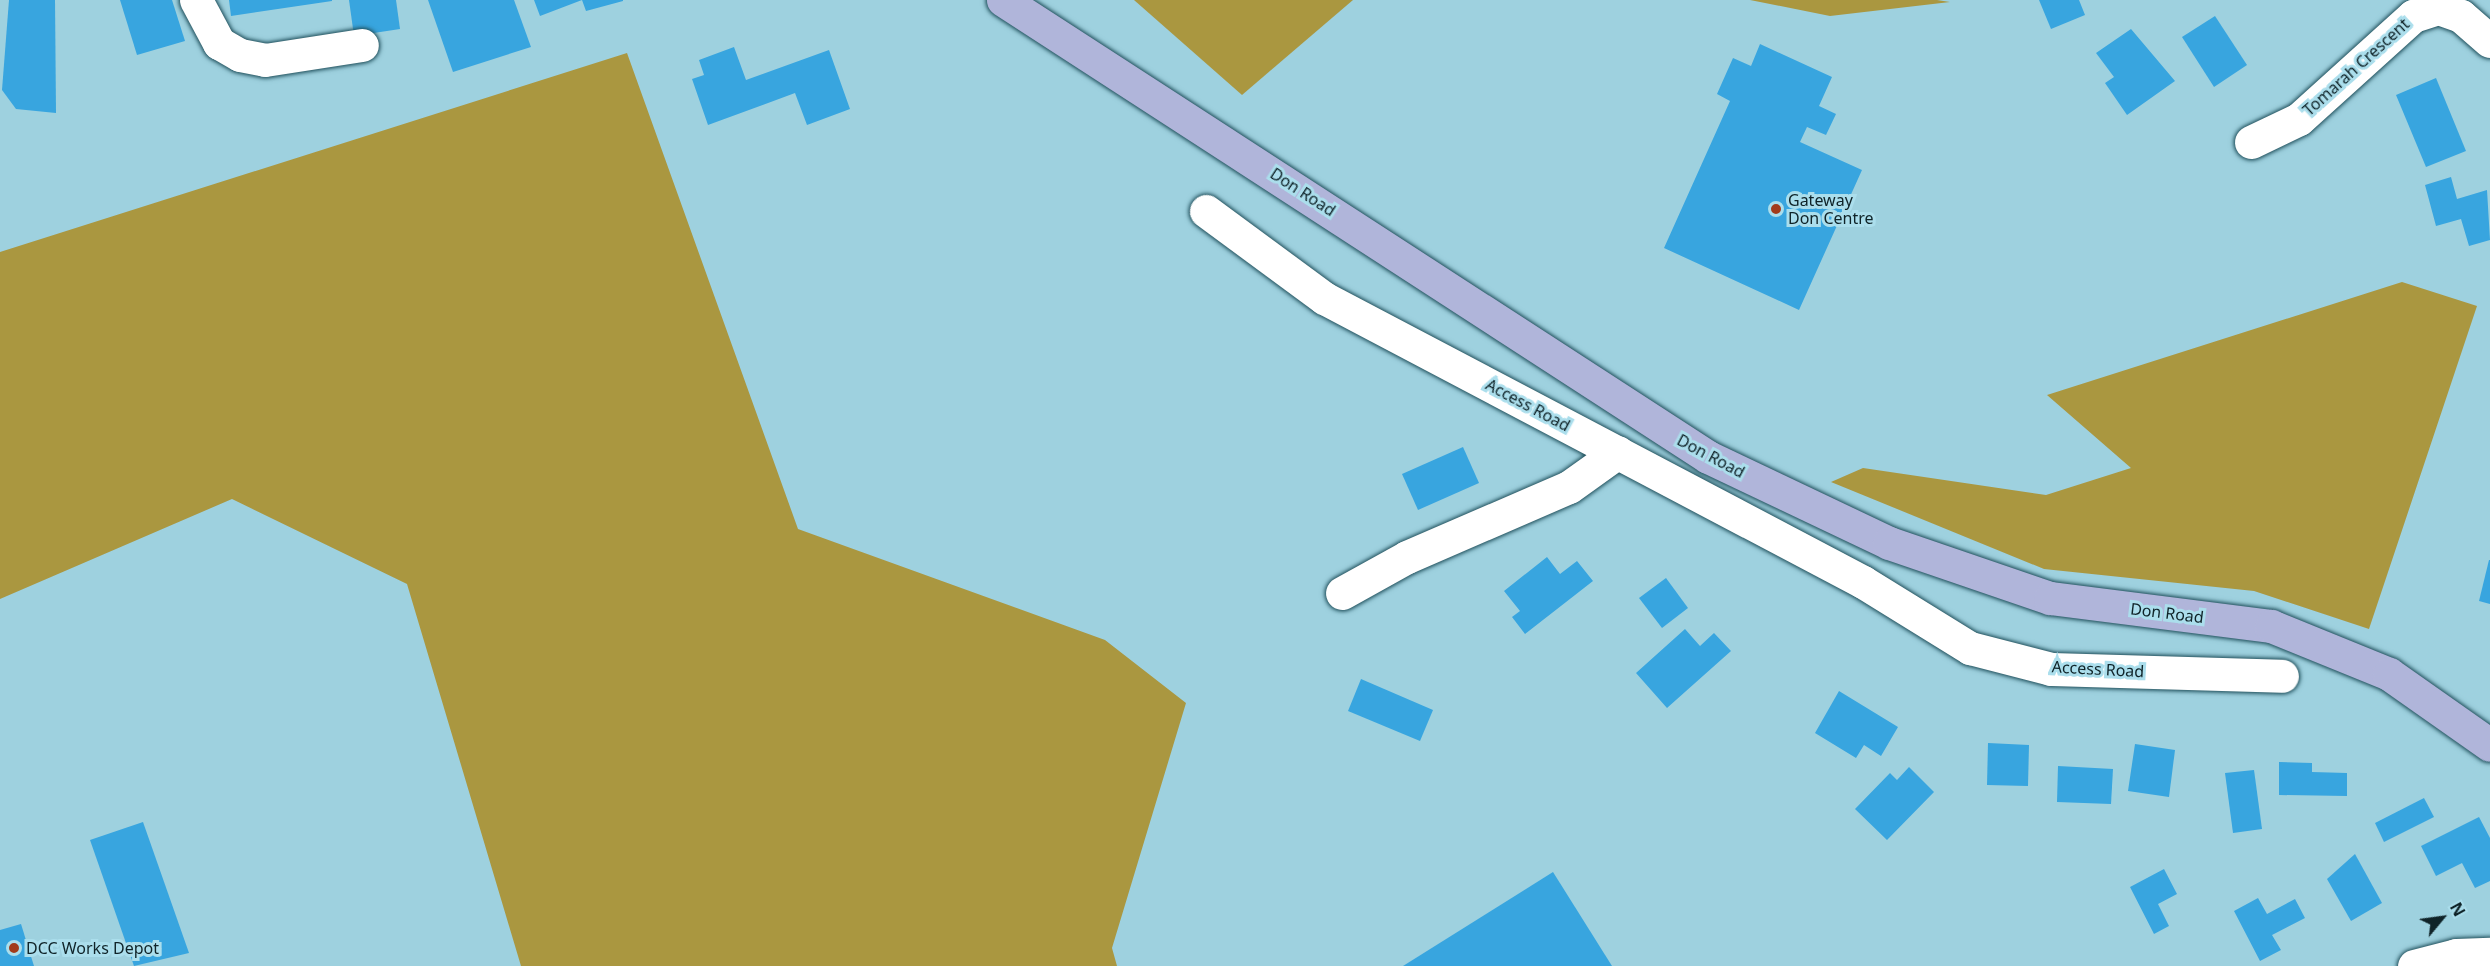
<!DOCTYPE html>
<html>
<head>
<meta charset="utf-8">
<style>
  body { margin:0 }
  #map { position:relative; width:2490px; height:966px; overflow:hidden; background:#9ed1df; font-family:"Noto Sans",sans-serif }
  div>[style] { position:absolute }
  .green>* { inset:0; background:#aa9740 }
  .building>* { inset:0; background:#38a5df }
  .roads { filter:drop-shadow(0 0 2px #20505c) drop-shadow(0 0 2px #20505c) }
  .minor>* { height:33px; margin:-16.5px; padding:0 16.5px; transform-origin:16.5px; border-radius:16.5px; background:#fff }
  .major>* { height:33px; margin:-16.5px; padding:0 16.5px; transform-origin:16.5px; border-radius:16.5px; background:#b0b5da }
  .dots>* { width:16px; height:16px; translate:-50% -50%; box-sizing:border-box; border:3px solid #abdeec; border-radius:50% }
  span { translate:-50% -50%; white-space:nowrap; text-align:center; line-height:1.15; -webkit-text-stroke:6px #abdeec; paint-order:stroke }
  .street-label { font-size:16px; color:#0f2328 }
  .poi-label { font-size:16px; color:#0f2328 }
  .left { translate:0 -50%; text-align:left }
  .north { position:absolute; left:2412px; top:888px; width:60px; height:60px; -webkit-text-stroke:4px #abdeec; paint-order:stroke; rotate:61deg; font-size:16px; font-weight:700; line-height:24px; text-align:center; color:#0f2328 }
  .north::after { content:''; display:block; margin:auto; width:21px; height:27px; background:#0f2328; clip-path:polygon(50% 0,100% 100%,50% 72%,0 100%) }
</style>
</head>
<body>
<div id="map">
  <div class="green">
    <i style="clip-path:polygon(1134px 0,1353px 0,1242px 95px)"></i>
    <i style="clip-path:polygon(1750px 0,1937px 0,1950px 2px,1830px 16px)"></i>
    <i style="clip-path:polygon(627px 53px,798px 529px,1105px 640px,1186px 703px,1112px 948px,1117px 966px,521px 966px,407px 584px,232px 499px,0 599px,0 252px)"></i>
    <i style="clip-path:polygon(2402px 282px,2477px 306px,2369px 629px,2254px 591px,2044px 569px,1831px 482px,1863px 468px,2046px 495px,2131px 468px,2047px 395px)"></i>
  </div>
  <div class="building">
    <i style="clip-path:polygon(9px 0,55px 0,56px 113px,16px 109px,2px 90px)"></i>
    <i style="clip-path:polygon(120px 0,172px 0,185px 41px,137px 55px)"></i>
    <i style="clip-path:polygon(229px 0,332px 0,332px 1px,231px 16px)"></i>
    <i style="clip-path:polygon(349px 0,396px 0,400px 29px,354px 36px)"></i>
    <i style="clip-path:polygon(428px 0,514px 0,531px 47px,453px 72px)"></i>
    <i style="clip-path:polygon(534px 0,623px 0,623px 1px,586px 11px,582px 0,540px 16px)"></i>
    <i style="clip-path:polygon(2039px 0,2079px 0,2085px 15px,2051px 29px)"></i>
    <i style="clip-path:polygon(2215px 16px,2247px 65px,2214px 87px,2182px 37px)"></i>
    <i style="clip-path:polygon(2131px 29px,2175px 81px,2127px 115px,2105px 83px,2114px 77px,2096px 53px)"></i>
    <i style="clip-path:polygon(1760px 44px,1832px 77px,1819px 106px,1836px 114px,1826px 135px,1807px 127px,1800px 142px,1862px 170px,1799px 310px,1664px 248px,1730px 101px,1717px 94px,1733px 58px,1751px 66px)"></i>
    <i style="clip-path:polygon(734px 47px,746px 80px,829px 50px,850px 109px,807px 125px,795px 93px,708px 125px,692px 79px,704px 75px,699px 60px)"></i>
    <i style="clip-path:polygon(2436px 78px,2466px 151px,2426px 167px,2396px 95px)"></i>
    <i style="clip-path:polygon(2451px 177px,2457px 199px,2487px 190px,2490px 240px,2469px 246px,2461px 219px,2436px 226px,2425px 185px)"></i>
    <i style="clip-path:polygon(1463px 447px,1479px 483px,1418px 510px,1402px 474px)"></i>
    <i style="clip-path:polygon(1547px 557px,1560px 574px,1577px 561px,1593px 581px,1525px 634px,1512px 617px,1520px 611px,1504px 591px)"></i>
    <i style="clip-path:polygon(2489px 560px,2490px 560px,2490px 604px,2479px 601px)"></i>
    <i style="clip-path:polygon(1666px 578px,1688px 608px,1662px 628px,1639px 598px)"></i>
    <i style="clip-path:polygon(1685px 629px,1700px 646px,1714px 633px,1731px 651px,1667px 708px,1636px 673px)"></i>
    <i style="clip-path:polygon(1361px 679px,1433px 710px,1420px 741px,1348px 711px)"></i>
    <i style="clip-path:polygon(1839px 691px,1898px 727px,1881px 756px,1864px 745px,1856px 758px,1815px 733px)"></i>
    <i style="clip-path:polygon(1988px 743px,2029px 745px,2028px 786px,1987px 785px)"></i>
    <i style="clip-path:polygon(2135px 744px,2175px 750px,2169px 797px,2128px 791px)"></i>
    <i style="clip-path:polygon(2279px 762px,2312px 763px,2312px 772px,2347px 773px,2347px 796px,2279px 795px)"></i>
    <i style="clip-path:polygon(2058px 766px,2113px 769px,2111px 804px,2057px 802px)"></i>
    <i style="clip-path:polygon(1909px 767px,1934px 792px,1887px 840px,1855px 809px,1890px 773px,1897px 780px)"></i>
    <i style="clip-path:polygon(2254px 770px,2262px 829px,2233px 833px,2225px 773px)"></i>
    <i style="clip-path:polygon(2424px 798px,2434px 817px,2384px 842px,2375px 823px)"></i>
    <i style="clip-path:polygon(2479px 817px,2490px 838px,2490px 881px,2475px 888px,2462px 863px,2436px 876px,2421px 846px)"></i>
    <i style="clip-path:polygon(143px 822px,189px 953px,134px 966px,90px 840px)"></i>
    <i style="clip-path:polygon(2355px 854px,2382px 903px,2351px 921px,2327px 879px)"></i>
    <i style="clip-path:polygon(2164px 869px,2177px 894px,2158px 904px,2169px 926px,2154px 934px,2130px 887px)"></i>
    <i style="clip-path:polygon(1553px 872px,1612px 966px,1403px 966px)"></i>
    <i style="clip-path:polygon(2258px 898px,2267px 914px,2295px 899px,2305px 918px,2272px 935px,2281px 950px,2260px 961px,2234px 911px)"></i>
    <i style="clip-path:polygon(21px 924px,34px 966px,0 966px,0 930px)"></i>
  </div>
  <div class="roads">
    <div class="minor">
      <i style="left:196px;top:0;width:49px;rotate:61.9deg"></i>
      <i style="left:219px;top:43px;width:24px;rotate:30deg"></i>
      <i style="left:240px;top:55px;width:25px;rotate:11deg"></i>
      <i style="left:265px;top:60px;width:98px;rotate:-8.8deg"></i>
      <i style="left:2251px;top:142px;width:53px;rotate:-25.6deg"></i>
      <i style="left:2299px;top:119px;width:154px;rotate:-42.1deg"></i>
      <i style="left:2413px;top:16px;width:26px;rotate:-18deg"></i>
      <i style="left:2438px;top:8px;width:24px;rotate:19deg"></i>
      <i style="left:2461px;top:16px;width:38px;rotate:41deg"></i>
      <i style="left:1206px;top:211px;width:147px;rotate:36.4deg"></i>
      <i style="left:1324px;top:298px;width:609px;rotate:27.78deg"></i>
      <i style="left:1863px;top:582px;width:126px;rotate:31.7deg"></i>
      <i style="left:1970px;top:648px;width:84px;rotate:14.5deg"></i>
      <i style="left:2051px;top:669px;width:231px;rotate:1.7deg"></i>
      <i style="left:1342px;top:593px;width:74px;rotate:-29deg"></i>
      <i style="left:1407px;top:557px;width:176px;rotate:-23.4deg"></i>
      <i style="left:1569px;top:487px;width:60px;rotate:-35.5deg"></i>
      <i style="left:2414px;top:966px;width:43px;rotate:-14.7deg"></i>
      <i style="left:2456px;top:955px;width:34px;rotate:-2deg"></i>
    </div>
    <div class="major">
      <i style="left:1003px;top:0;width:840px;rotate:32.95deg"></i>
      <i style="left:1708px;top:457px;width:200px;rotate:25.4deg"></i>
      <i style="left:1889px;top:543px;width:170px;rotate:18.9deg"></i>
      <i style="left:2050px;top:598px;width:223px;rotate:7.2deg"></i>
      <i style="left:2271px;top:626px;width:127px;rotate:22.1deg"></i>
      <i style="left:2389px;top:674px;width:123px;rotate:35.1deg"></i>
    </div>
  </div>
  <div class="dots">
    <i style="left:1776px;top:209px;background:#a23b1b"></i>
    <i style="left:14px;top:948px;background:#a23b1b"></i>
  </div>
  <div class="street-label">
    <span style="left:2356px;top:67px;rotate:-42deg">Tomarah Crescent</span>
    <span style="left:1303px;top:192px;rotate:33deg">Don Road</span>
    <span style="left:1528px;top:405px;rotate:28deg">Access Road</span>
    <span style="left:1711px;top:456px;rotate:28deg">Don Road</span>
    <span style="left:2167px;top:613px;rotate:7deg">Don Road</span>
    <span style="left:2098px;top:669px;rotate:3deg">Access Road</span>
  </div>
  <div class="poi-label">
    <span class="left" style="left:1788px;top:209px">Gateway<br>Don Centre</span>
    <span class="left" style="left:26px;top:948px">DCC Works Depot</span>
  </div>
  <div class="north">N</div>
</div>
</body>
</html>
